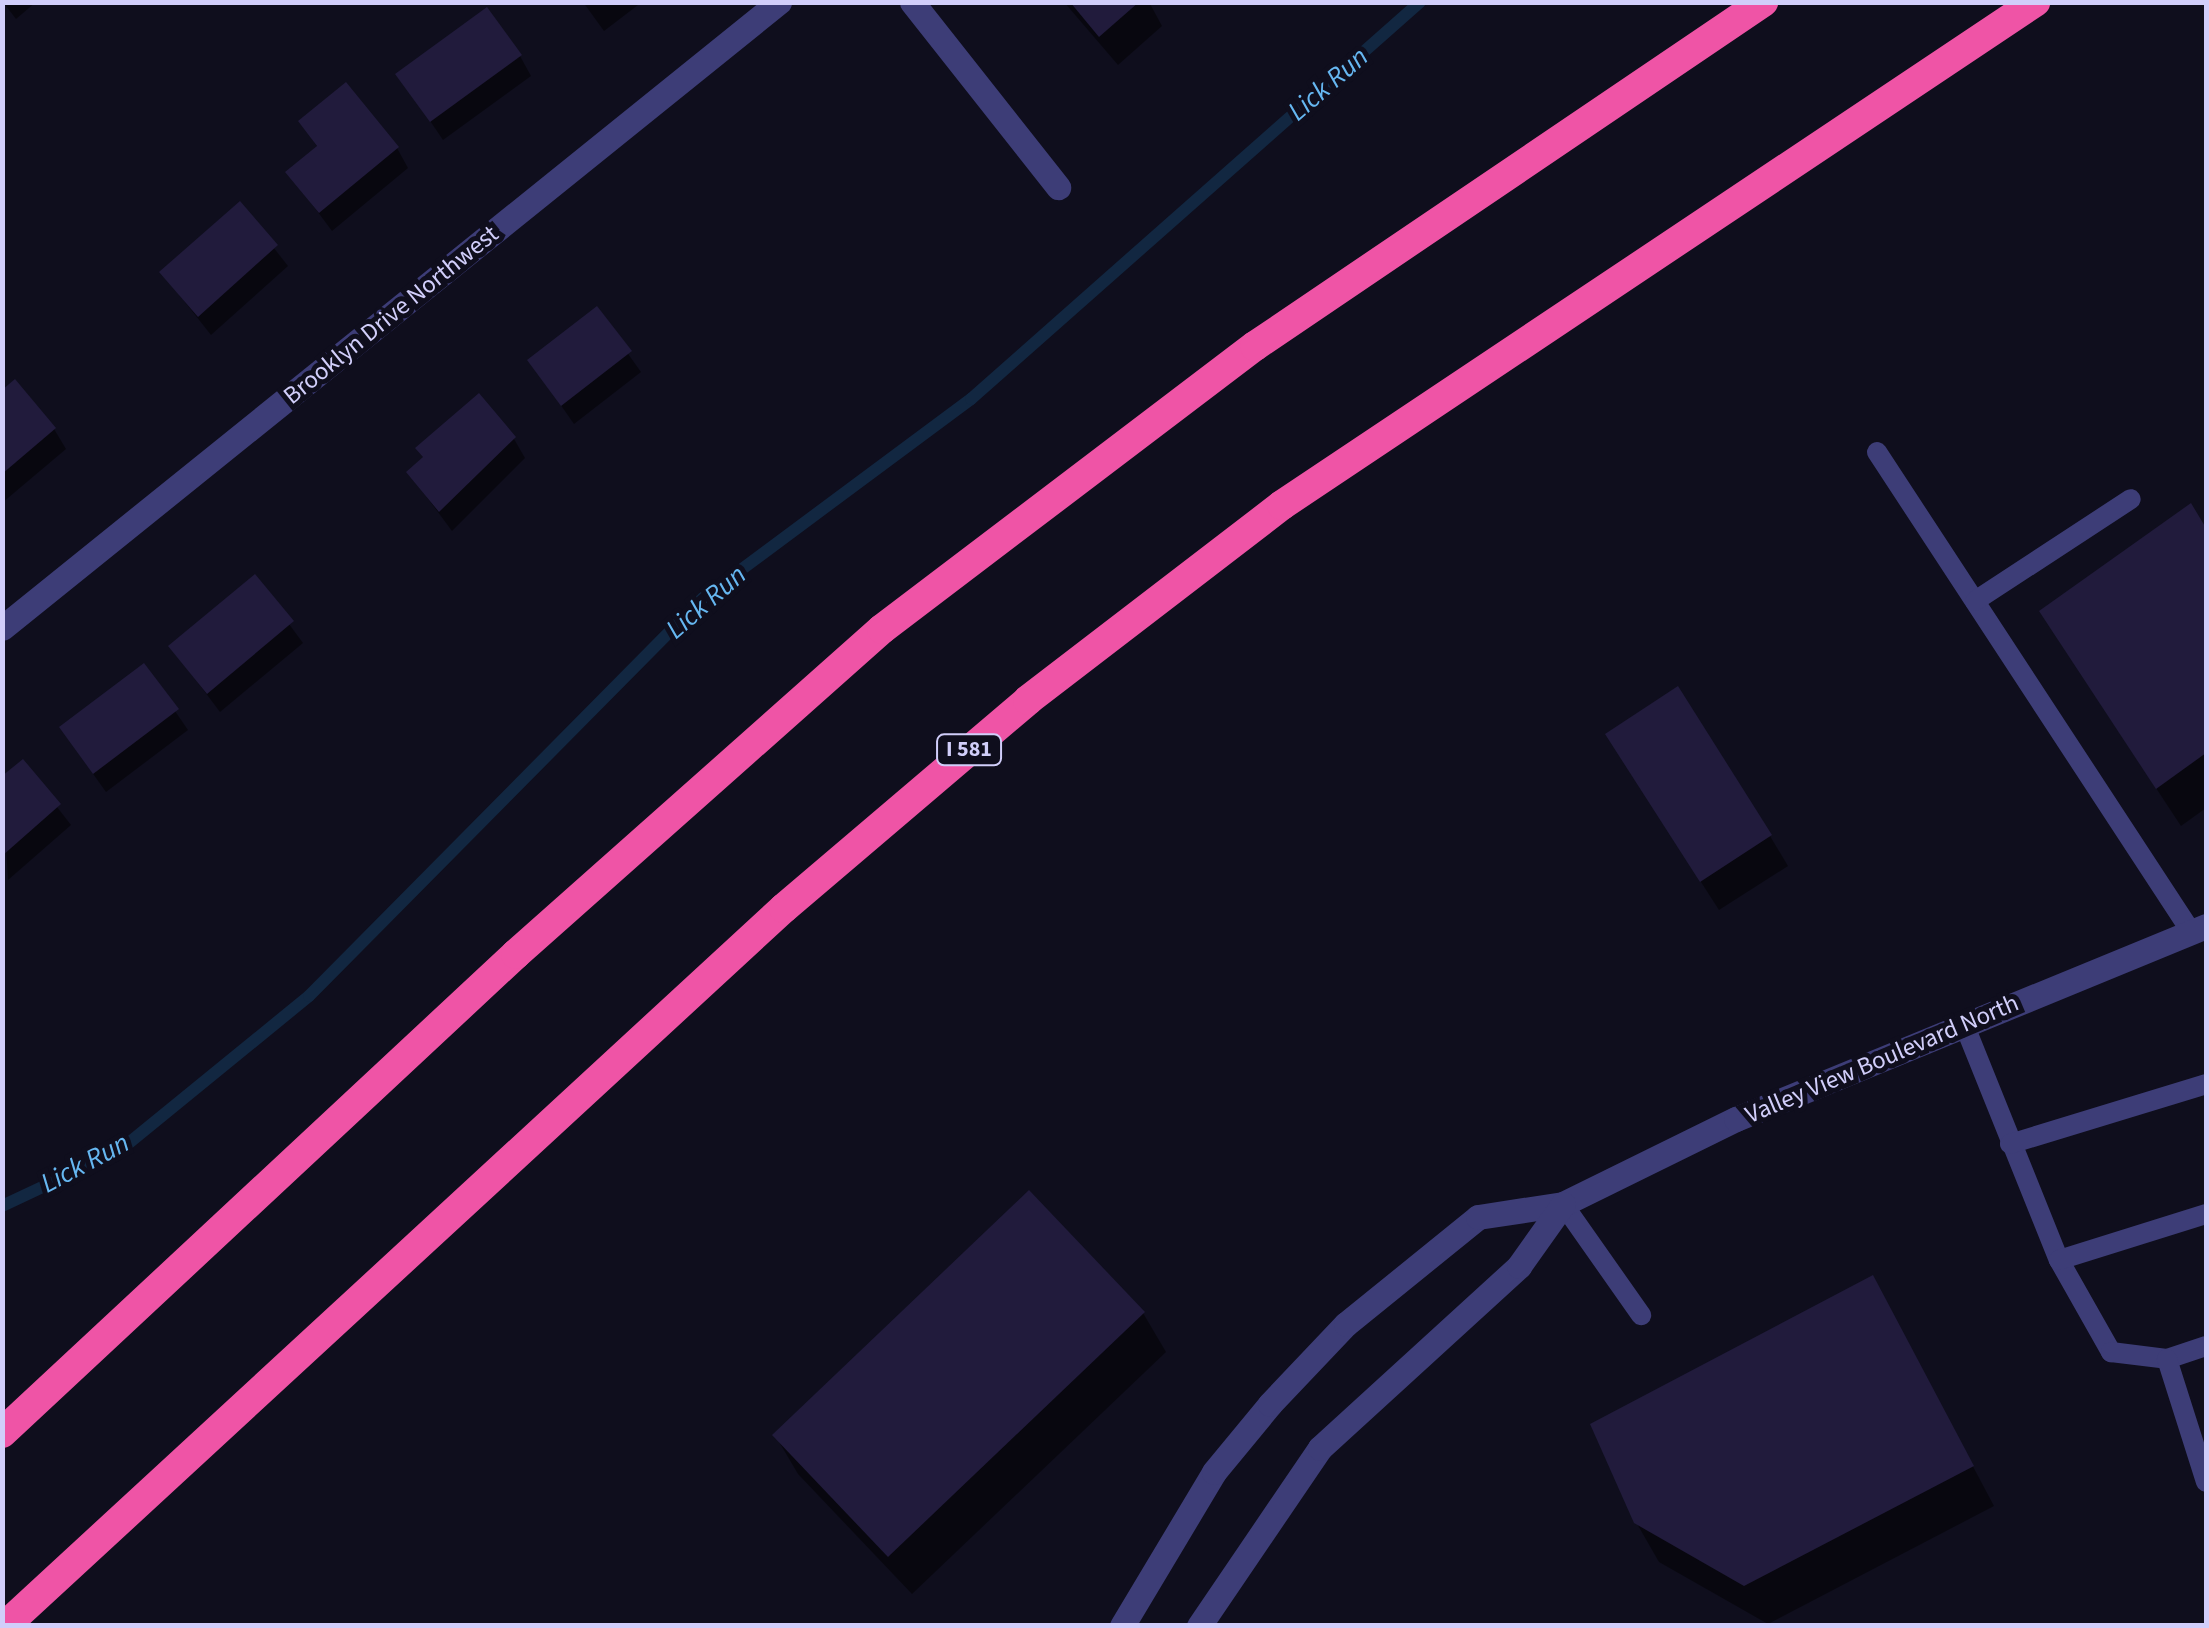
<!DOCTYPE html>
<html>
<head>
<meta charset="utf-8">
<style>
  body { margin:0 }
  #map { position:relative; width:2209px; height:1628px; overflow:hidden; background:#0f0e1d; font-family:"Source Sans 3",sans-serif }
  div>[style] { position:absolute }
  .shadow>* { inset:0; background:#0007 }
  .stream>* { height:12px; margin:-6px; padding:0 6px; transform-origin:6px; border-radius:6px; background:#122741 }
  .building>* { inset:0; background:#211b3c }
  .service>* { height:20px; margin:-10px; padding:0 10px; transform-origin:10px; border-radius:10px; background:#3d3d77 }
  .minor>* { height:25px; margin:-12.5px; padding:0 12.5px; transform-origin:12.5px; border-radius:12.5px; background:#3d3d77 }
  .tertiary>* { height:25px; margin:-12.5px; padding:0 12.5px; transform-origin:12.5px; border-radius:12.5px; background:#3d3d77 }
  .motorway>* { height:30px; margin:-15px; padding:0 15px; transform-origin:15px; border-radius:15px; background:#ef54a6 }
  span { translate:-50% -50%; white-space:nowrap; text-align:center; line-height:1.15; -webkit-text-stroke:10px #0f0e1d; paint-order:stroke }
  .shield-label span { padding:2px 8px; background:#0f0e1d; border:2px solid; border-radius:8px; -webkit-text-stroke-width:0 }
  .shield-label { font-size:22px; color:#d1cefa; font-weight:700 }
  .street-label { font-size:25px; color:#d1cefa }
  .water-label { font-size:28px; color:#66b7f1; font-style:italic }
  .frame { position:absolute; inset:0; border:5px solid #d1cefa; pointer-events:none }
</style>
</head>
<body>
<div id="map">
  <div class="shadow">
    <i style="clip-path:polygon(3px 2px,36px 2px,16px 19px)"></i>
    <i style="clip-path:polygon(583px 2px,642px 2px,604px 31px)"></i>
    <i style="clip-path:polygon(1064px 2px,1149px 2px,1162px 26px,1118px 65px)"></i>
    <i style="clip-path:polygon(520px 56px,531px 76px,443px 140px,399px 75px)"></i>
    <i style="clip-path:polygon(301px 122px,397px 148px,408px 168px,332px 231px,288px 172px,318px 148px)"></i>
    <i style="clip-path:polygon(240px 205px,288px 266px,211px 335px,162px 273px)"></i>
    <i style="clip-path:polygon(596px 309px,641px 372px,574px 424px,530px 361px)"></i>
    <i style="clip-path:polygon(2px 394px,54px 429px,66px 449px,2px 503px)"></i>
    <i style="clip-path:polygon(514px 439px,525px 458px,452px 531px,409px 473px)"></i>
    <i style="clip-path:polygon(2191px 506px,2206px 533px,2206px 808px,2181px 826px,2065px 650px)"></i>
    <i style="clip-path:polygon(255px 578px,303px 643px,220px 712px,171px 647px)"></i>
    <i style="clip-path:polygon(144px 666px,188px 730px,106px 792px,74px 747px)"></i>
    <i style="clip-path:polygon(22px 762px,71px 825px,8px 880px,2px 780px)"></i>
    <i style="clip-path:polygon(1625px 764px,1770px 836px,1788px 866px,1719px 910px)"></i>
    <i style="clip-path:polygon(1143px 1313px,1166px 1352px,912px 1594px,798px 1474px,775px 1435px)"></i>
    <i style="clip-path:polygon(1894px 1318px,1994px 1506px,1768px 1624px,1659px 1562px,1636px 1522px)"></i>
  </div>
  <div class="stream">
    <i style="left:2px;top:1206px;width:129px;rotate:-25.2deg"></i>
    <i style="left:119px;top:1151px;width:245px;rotate:-39.2deg"></i>
    <i style="left:309px;top:996px;width:560px;rotate:-45.29deg"></i>
    <i style="left:703px;top:598px;width:334px;rotate:-36.6deg"></i>
    <i style="left:971px;top:399px;width:599px;rotate:-41.48deg"></i>
  </div>
  <div class="building">
    <i style="clip-path:polygon(1070px 2px,1139px 2px,1099px 37px)"></i>
    <i style="clip-path:polygon(487px 7px,522px 55px,430px 122px,395px 74px)"></i>
    <i style="clip-path:polygon(346px 82px,399px 147px,319px 213px,285px 172px,317px 146px,298px 121px)"></i>
    <i style="clip-path:polygon(240px 201px,278px 245px,198px 317px,159px 272px)"></i>
    <i style="clip-path:polygon(597px 306px,632px 351px,561px 406px,527px 360px)"></i>
    <i style="clip-path:polygon(15px 379px,56px 428px,2px 474px,2px 390px)"></i>
    <i style="clip-path:polygon(479px 393px,516px 437px,439px 512px,406px 472px,423px 457px,415px 448px)"></i>
    <i style="clip-path:polygon(2191px 503px,2206px 528px,2206px 753px,2156px 789px,2039px 611px)"></i>
    <i style="clip-path:polygon(255px 574px,294px 621px,207px 694px,168px 646px)"></i>
    <i style="clip-path:polygon(144px 663px,179px 709px,93px 774px,59px 727px)"></i>
    <i style="clip-path:polygon(1678px 686px,1772px 835px,1700px 882px,1605px 734px)"></i>
    <i style="clip-path:polygon(23px 759px,61px 804px,2px 856px,2px 776px)"></i>
    <i style="clip-path:polygon(1029px 1190px,1145px 1312px,888px 1557px,772px 1435px)"></i>
    <i style="clip-path:polygon(1873px 1275px,1974px 1466px,1744px 1586px,1634px 1523px,1590px 1424px)"></i>
  </div>
  <div class="service">
    <i style="left:1877px;top:452px;width:571px;rotate:56.78deg"></i>
    <i style="left:1975px;top:601px;width:186px;rotate:-33.2deg"></i>
    <i style="left:1964px;top:1024px;width:254px;rotate:68.1deg"></i>
    <i style="left:2059px;top:1260px;width:106px;rotate:60.5deg"></i>
    <i style="left:2111px;top:1352px;width:56px;rotate:7.1deg"></i>
    <i style="left:2010px;top:1144px;width:205px;rotate:-17deg"></i>
    <i style="left:1563px;top:1204px;width:136px;rotate:54.9deg"></i>
    <i style="left:2059px;top:1260px;width:154px;rotate:-17.4deg"></i>
    <i style="left:2206px;top:1346px;width:41px;rotate:161.6deg"></i>
    <i style="left:2167px;top:1359px;width:129px;rotate:72.4deg"></i>
  </div>
  <div class="minor">
    <i style="left:912px;top:2px;width:236px;rotate:51.7deg"></i>
    <i style="left:2px;top:628px;width:998px;rotate:-38.86deg"></i>
  </div>
  <div class="tertiary">
    <i style="left:1122px;top:1626px;width:179px;rotate:-59.1deg"></i>
    <i style="left:1214px;top:1472px;width:88px;rotate:-50.5deg"></i>
    <i style="left:1270px;top:1404px;width:110px;rotate:-46.5deg"></i>
    <i style="left:1346px;top:1324px;width:170px;rotate:-39deg"></i>
    <i style="left:1478px;top:1217px;width:86px;rotate:-8.7deg"></i>
    <i style="left:1563px;top:1204px;width:193px;rotate:-26.2deg"></i>
    <i style="left:1736px;top:1119px;width:508px;rotate:-22.32deg"></i>
    <i style="left:1199px;top:1626px;width:215px;rotate:-55.8deg"></i>
    <i style="left:1320px;top:1448px;width:270px;rotate:-42.4deg"></i>
    <i style="left:1519px;top:1266px;width:76px;rotate:-54.6deg"></i>
  </div>
  <div class="motorway">
    <i style="left:2px;top:1433px;width:703px;rotate:-42.98deg"></i>
    <i style="left:516px;top:954px;width:489px;rotate:-41.6deg"></i>
    <i style="left:882px;top:629px;width:468px;rotate:-37.2deg"></i>
    <i style="left:1255px;top:346px;width:614px;rotate:-34.1deg"></i>
    <i style="left:5px;top:1626px;width:1059px;rotate:-42.67deg"></i>
    <i style="left:784px;top:908px;width:321px;rotate:-40.4deg"></i>
    <i style="left:1028px;top:700px;width:320px;rotate:-37.5deg"></i>
    <i style="left:1282px;top:505px;width:906px;rotate:-33.74deg"></i>
  </div>
  <div class="shield-label">
    <span style="left:969px;top:750px">I 581</span>
  </div>
  <div class="street-label">
    <span style="left:391px;top:315px;rotate:-39deg">Brooklyn Drive Northwest</span>
    <span style="left:1882px;top:1059px;rotate:-23deg">Valley View Boulevard North</span>
  </div>
  <div class="water-label">
    <span style="left:1328px;top:84px;rotate:-41deg">Lick Run</span>
    <span style="left:706px;top:602px;rotate:-41deg">Lick Run</span>
    <span style="left:85px;top:1163px;rotate:-28deg">Lick Run</span>
  </div>
  <div class="frame"></div>
</div>
</body>
</html>
